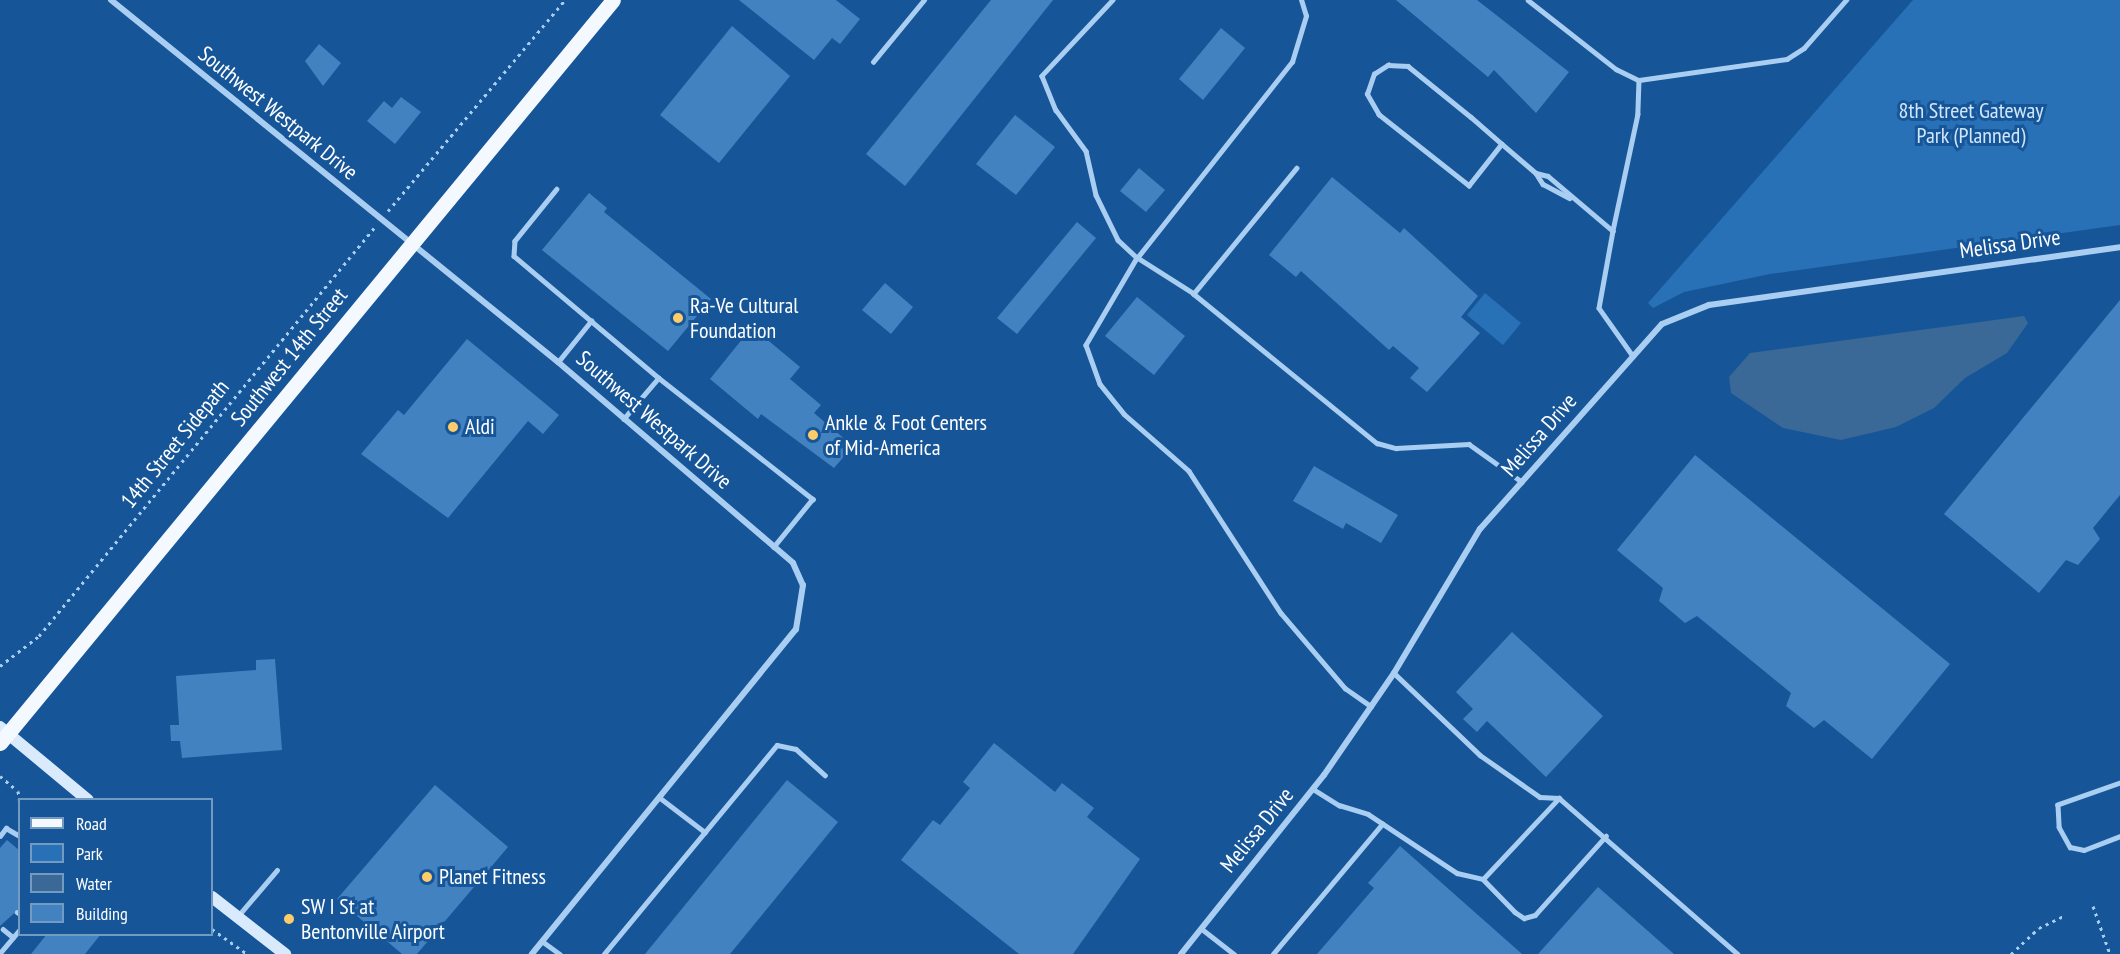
<!DOCTYPE html>
<html>
<head>
<meta charset="utf-8">
<style>
  body { margin:0 }
  #map { position:relative; width:2120px; height:954px; overflow:hidden; background:#165698; font-family:"PT Sans Narrow",sans-serif }
  div>[style] { position:absolute }
  .green>* { inset:0; background:#2971b6 }
  .water>* { inset:0; background:#3a6897 }
  .building>* { inset:0; background:#4382c1 }
  .path>* { height:3px; margin-top:-1.5px; transform-origin:0; background:repeating-linear-gradient(90deg,#a9cef2 0 3px,transparent 0 7.5px) }
  .service>* { height:4.5px; margin:-2.25px; padding:0 2.25px; transform-origin:2.25px; border-radius:2.25px; background:#a9cef2 }
  .minor>* { height:6px; margin:-3px; padding:0 3px; transform-origin:3px; border-radius:3px; background:#a9cef2 }
  .secondary>* { height:12px; margin:-6px; padding:0 6px; transform-origin:6px; border-radius:6px; background:#d8eafc }
  .primary>* { height:15px; margin:-7.5px; padding:0 7.5px; transform-origin:7.5px; border-radius:7.5px; background:#f4f9ff }
  .dots>* { width:16px; height:16px; translate:-50% -50%; box-sizing:border-box; border:3px solid #165698; border-radius:50% }
  span { translate:-50% -50%; white-space:nowrap; text-align:center; line-height:1.15; -webkit-text-stroke:6px #165698; paint-order:stroke }
  .park-label { font-size:22px; color:#d1e7fc }
  .street-label { font-size:22px; color:#fff }
  .poi-label { font-size:22px; color:#fff }
  .left { translate:0 -50%; text-align:left }
  .legend { position:absolute; left:18px; top:798px; width:195px; height:138px; box-sizing:border-box; background:#165698; border:2px solid #739ac1; margin:0; padding:8px 10px; list-style:none; font-size:18px; color:#fff }
  .legend li { display:flex; align-items:center; gap:12px; height:30px }
  .legend b { width:30px; border:2px solid #739ac1 }
</style>
</head>
<body>
<div id="map">
  <div class="green">
    <i style="clip-path:polygon(1913px 0,2120px 0,2120px 225px,1770px 274px,1684px 292px,1653px 308px,1648px 303px)"></i>
    <i style="clip-path:polygon(1485px 293px,1521px 323px,1503px 345px,1467px 315px)"></i>
  </div>
  <div class="water">
    <i style="clip-path:polygon(2024px 316px,2028px 323px,2007px 353px,1965px 378px,1934px 408px,1896px 427px,1841px 440px,1783px 428px,1731px 393px,1729px 377px,1750px 353px)"></i>
  </div>
  <div class="building">
    <i style="clip-path:polygon(739px 0,836px 0,860px 19px,840px 44px,832px 38px,814px 60px)"></i>
    <i style="clip-path:polygon(991px 0,1053px 0,905px 186px,866px 154px)"></i>
    <i style="clip-path:polygon(1396px 0,1477px 0,1569px 72px,1536px 113px,1494px 70px,1488px 77px)"></i>
    <i style="clip-path:polygon(732px 26px,790px 76px,719px 163px,660px 115px)"></i>
    <i style="clip-path:polygon(1221px 28px,1245px 48px,1203px 100px,1179px 79px)"></i>
    <i style="clip-path:polygon(319px 44px,341px 63px,323px 86px,305px 61px)"></i>
    <i style="clip-path:polygon(401px 97px,421px 112px,395px 144px,367px 121px,384px 101px,392px 108px)"></i>
    <i style="clip-path:polygon(1015px 115px,1055px 147px,1016px 195px,976px 164px)"></i>
    <i style="clip-path:polygon(1139px 168px,1165px 190px,1146px 212px,1120px 191px)"></i>
    <i style="clip-path:polygon(1332px 177px,1400px 233px,1404px 228px,1478px 296px,1461px 317px,1480px 333px,1427px 392px,1410px 378px,1419px 368px,1393px 346px,1389px 350px,1301px 271px,1296px 277px,1269px 255px)"></i>
    <i style="clip-path:polygon(589px 193px,607px 208px,604px 212px,711px 299px,668px 351px,542px 250px)"></i>
    <i style="clip-path:polygon(1077px 222px,1096px 238px,1017px 334px,997px 318px)"></i>
    <i style="clip-path:polygon(885px 283px,913px 307px,891px 334px,862px 310px)"></i>
    <i style="clip-path:polygon(1137px 297px,1185px 336px,1154px 375px,1105px 336px)"></i>
    <i style="clip-path:polygon(2120px 300px,2120px 495px,2093px 528px,2100px 539px,2078px 565px,2066px 560px,2039px 593px,1944px 514px)"></i>
    <i style="clip-path:polygon(752px 327px,800px 367px,790px 379px,821px 405px,814px 413px,853px 446px,834px 468px,761px 414px,758px 419px,710px 379px)"></i>
    <i style="clip-path:polygon(467px 339px,559px 415px,543px 434px,528px 421px,448px 518px,361px 454px,398px 410px,404px 415px)"></i>
    <i style="clip-path:polygon(1695px 455px,1950px 664px,1872px 759px,1824px 720px,1814px 728px,1786px 706px,1791px 693px,1697px 616px,1685px 623px,1659px 601px,1663px 588px,1617px 550px)"></i>
    <i style="clip-path:polygon(1314px 466px,1398px 515px,1381px 543px,1346px 523px,1343px 529px,1293px 501px)"></i>
    <i style="clip-path:polygon(1512px 632px,1603px 716px,1546px 777px,1487px 721px,1477px 732px,1463px 719px,1473px 709px,1456px 692px)"></i>
    <i style="clip-path:polygon(275px 659px,282px 750px,182px 758px,180px 741px,171px 741px,170px 725px,179px 725px,176px 676px,256px 670px,256px 660px)"></i>
    <i style="clip-path:polygon(994px 743px,1055px 792px,1062px 783px,1094px 808px,1087px 817px,1140px 859px,1073px 954px,1019px 954px,901px 860px,933px 820px,940px 825px,970px 788px,963px 782px)"></i>
    <i style="clip-path:polygon(787px 780px,838px 822px,730px 954px,645px 954px)"></i>
    <i style="clip-path:polygon(435px 785px,508px 847px,417px 954px,402px 954px,337px 899px)"></i>
    <i style="clip-path:polygon(7px 840px,20px 851px,20px 908px,0 926px,0 848px)"></i>
    <i style="clip-path:polygon(1400px 846px,1522px 954px,1317px 954px,1374px 888px,1368px 883px)"></i>
    <i style="clip-path:polygon(1598px 887px,1674px 954px,1538px 954px)"></i>
    <i style="clip-path:polygon(47px 934px,101px 934px,85px 954px,31px 954px)"></i>
  </div>
  <div class="path">
    <i style="left:388px;top:211px;width:275px;rotate:-50deg"></i>
    <i style="left:0;top:666px;width:49px;rotate:-37.6deg"></i>
    <i style="left:39px;top:636px;width:528px;rotate:-50.61deg"></i>
    <i style="left:0;top:776px;width:23px;rotate:40deg"></i>
    <i style="left:18px;top:791px;width:12px;rotate:81deg"></i>
    <i style="left:2093px;top:906px;width:51px;rotate:70.5deg"></i>
    <i style="left:212px;top:929px;width:43px;rotate:35.5deg"></i>
    <i style="left:2011px;top:954px;width:38px;rotate:-43deg"></i>
    <i style="left:2039px;top:928px;width:28px;rotate:-26deg"></i>
  </div>
  <div class="service">
    <i style="left:1113px;top:0;width:104px;rotate:133.1deg"></i>
    <i style="left:1042px;top:76px;width:37px;rotate:68deg"></i>
    <i style="left:1056px;top:110px;width:51px;rotate:53.8deg"></i>
    <i style="left:1086px;top:151px;width:45px;rotate:77.2deg"></i>
    <i style="left:1096px;top:195px;width:50px;rotate:63.9deg"></i>
    <i style="left:1118px;top:240px;width:26px;rotate:43deg"></i>
    <i style="left:1137px;top:258px;width:250px;rotate:-51.7deg"></i>
    <i style="left:1292px;top:62px;width:48px;rotate:-73.1deg"></i>
    <i style="left:1306px;top:16px;width:17px;rotate:-107deg"></i>
    <i style="left:1528px;top:0;width:112px;rotate:38.1deg"></i>
    <i style="left:1616px;top:69px;width:25px;rotate:26deg"></i>
    <i style="left:1639px;top:80px;width:34px;rotate:92deg"></i>
    <i style="left:1638px;top:114px;width:120px;rotate:102.1deg"></i>
    <i style="left:873px;top:62px;width:80px;rotate:-50.6deg"></i>
    <i style="left:1639px;top:80px;width:149px;rotate:-8.1deg"></i>
    <i style="left:1787px;top:59px;width:20px;rotate:-33deg"></i>
    <i style="left:1804px;top:48px;width:64px;rotate:-48.8deg"></i>
    <i style="left:1502px;top:144px;width:53px;rotate:128.2deg"></i>
    <i style="left:1469px;top:186px;width:115px;rotate:-141.7deg"></i>
    <i style="left:1379px;top:115px;width:24px;rotate:-120deg"></i>
    <i style="left:1367px;top:94px;width:21px;rotate:-71deg"></i>
    <i style="left:1374px;top:74px;width:17px;rotate:-33deg"></i>
    <i style="left:1388px;top:65px;width:20px;rotate:3deg"></i>
    <i style="left:1408px;top:66px;width:81px;rotate:39deg"></i>
    <i style="left:1471px;top:117px;width:41px;rotate:41.1deg"></i>
    <i style="left:1502px;top:144px;width:45px;rotate:40.5deg"></i>
    <i style="left:1536px;top:173px;width:13px;rotate:58deg"></i>
    <i style="left:1543px;top:184px;width:30px;rotate:28deg"></i>
    <i style="left:1297px;top:168px;width:163px;rotate:129.3deg"></i>
    <i style="left:1194px;top:294px;width:236px;rotate:39.2deg"></i>
    <i style="left:1377px;top:443px;width:20px;rotate:15deg"></i>
    <i style="left:1396px;top:448px;width:73px;rotate:-3.1deg"></i>
    <i style="left:1469px;top:444px;width:65px;rotate:35.6deg"></i>
    <i style="left:1536px;top:173px;width:12px;rotate:14deg"></i>
    <i style="left:1548px;top:176px;width:85px;rotate:40.2deg"></i>
    <i style="left:1613px;top:231px;width:78px;rotate:100.3deg"></i>
    <i style="left:1599px;top:308px;width:59px;rotate:54.7deg"></i>
    <i style="left:557px;top:189px;width:67px;rotate:128.9deg"></i>
    <i style="left:515px;top:241px;width:15px;rotate:94deg"></i>
    <i style="left:514px;top:256px;width:189px;rotate:40.1deg"></i>
    <i style="left:659px;top:378px;width:54px;rotate:130.5deg"></i>
    <i style="left:1194px;top:294px;width:67px;rotate:-147.7deg"></i>
    <i style="left:1137px;top:258px;width:101px;rotate:120.4deg"></i>
    <i style="left:1086px;top:345px;width:41px;rotate:70.3deg"></i>
    <i style="left:1100px;top:384px;width:38px;rotate:51deg"></i>
    <i style="left:1124px;top:414px;width:86px;rotate:41.2deg"></i>
    <i style="left:1189px;top:471px;width:169px;rotate:57.1deg"></i>
    <i style="left:1281px;top:613px;width:99px;rotate:49.5deg"></i>
    <i style="left:1345px;top:688px;width:32px;rotate:35deg"></i>
    <i style="left:558px;top:362px;width:53px;rotate:-51.2deg"></i>
    <i style="left:659px;top:378px;width:196px;rotate:38.2deg"></i>
    <i style="left:813px;top:499px;width:62px;rotate:129.1deg"></i>
    <i style="left:1394px;top:673px;width:119px;rotate:43.6deg"></i>
    <i style="left:1480px;top:755px;width:73px;rotate:35deg"></i>
    <i style="left:1540px;top:797px;width:19px;rotate:3deg"></i>
    <i style="left:1559px;top:798px;width:237px;rotate:41.1deg"></i>
    <i style="left:2120px;top:783px;width:66px;rotate:160.5deg"></i>
    <i style="left:2058px;top:805px;width:22px;rotate:87deg"></i>
    <i style="left:2059px;top:827px;width:23px;rotate:61deg"></i>
    <i style="left:2070px;top:847px;width:14px;rotate:12deg"></i>
    <i style="left:2084px;top:850px;width:39px;rotate:-21deg"></i>
    <i style="left:1313px;top:789px;width:31px;rotate:32deg"></i>
    <i style="left:1339px;top:805px;width:30px;rotate:17deg"></i>
    <i style="left:1368px;top:814px;width:107px;rotate:33.5deg"></i>
    <i style="left:1457px;top:873px;width:27px;rotate:13deg"></i>
    <i style="left:1483px;top:879px;width:111px;rotate:-46.8deg"></i>
    <i style="left:659px;top:797px;width:58px;rotate:37.3deg"></i>
    <i style="left:0;top:836px;width:10px;rotate:-53deg"></i>
    <i style="left:6px;top:828px;width:16px;rotate:30deg"></i>
    <i style="left:1483px;top:879px;width:46px;rotate:45.9deg"></i>
    <i style="left:1515px;top:912px;width:11px;rotate:34deg"></i>
    <i style="left:1524px;top:918px;width:11px;rotate:-15deg"></i>
    <i style="left:1535px;top:915px;width:106px;rotate:-48.1deg"></i>
    <i style="left:17px;top:912px;width:4px;rotate:34deg"></i>
    <i style="left:238px;top:916px;width:60px;rotate:-49.7deg"></i>
    <i style="left:3px;top:929px;width:13px;rotate:39deg"></i>
    <i style="left:1202px;top:929px;width:41px;rotate:38deg"></i>
    <i style="left:542px;top:941px;width:22px;rotate:36deg"></i>
    <i style="left:0;top:953px;width:31px;rotate:-50deg"></i>
    <i style="left:604px;top:954px;width:271px;rotate:-50.4deg"></i>
    <i style="left:777px;top:745px;width:19px;rotate:12deg"></i>
    <i style="left:796px;top:749px;width:39px;rotate:42deg"></i>
    <i style="left:1273px;top:954px;width:170px;rotate:-50deg"></i>
  </div>
  <div class="minor">
    <i style="left:111px;top:0;width:575px;rotate:39deg"></i>
    <i style="left:558px;top:362px;width:309px;rotate:40.5deg"></i>
    <i style="left:793px;top:563px;width:24px;rotate:66deg"></i>
    <i style="left:803px;top:585px;width:45px;rotate:99deg"></i>
    <i style="left:796px;top:629px;width:419px;rotate:129.1deg"></i>
    <i style="left:1181px;top:954px;width:229px;rotate:-51.4deg"></i>
    <i style="left:1324px;top:775px;width:124px;rotate:-55.5deg"></i>
    <i style="left:1394px;top:673px;width:168px;rotate:-59.2deg"></i>
    <i style="left:1480px;top:529px;width:274px;rotate:-48.4deg"></i>
    <i style="left:1662px;top:324px;width:51px;rotate:-22deg"></i>
    <i style="left:1709px;top:305px;width:415px;rotate:-8deg"></i>
  </div>
  <div class="secondary">
    <i style="left:0;top:727px;width:114px;rotate:39.7deg"></i>
    <i style="left:212px;top:897px;width:93px;rotate:38deg"></i>
  </div>
  <div class="primary">
    <i style="left:0;top:743px;width:963px;rotate:-50.48deg"></i>
  </div>
  <div class="dots">
    <i style="left:678px;top:318px;background:#ffcc6a"></i>
    <i style="left:453px;top:427px;background:#ffcc6a"></i>
    <i style="left:813px;top:435px;background:#ffcc6a"></i>
    <i style="left:427px;top:877px;background:#ffcc6a"></i>
    <i style="left:289px;top:919px;background:#ffcc6a"></i>
  </div>
  <div class="park-label">
    <span style="left:1971px;top:123px">8th Street Gateway<br>Park (Planned)</span>
  </div>
  <div class="street-label">
    <span style="left:278px;top:113px;rotate:39deg">Southwest Westpark Drive</span>
    <span style="left:2010px;top:244px;rotate:-8deg">Melissa Drive</span>
    <span style="left:289px;top:357px;rotate:-51deg">Southwest 14th Street</span>
    <span style="left:654px;top:420px;rotate:41deg">Southwest Westpark Drive</span>
    <span style="left:1539px;top:435px;rotate:-49deg">Melissa Drive</span>
    <span style="left:175px;top:444px;rotate:-51deg">14th Street Sidepath</span>
    <span style="left:1257px;top:830px;rotate:-51deg">Melissa Drive</span>
  </div>
  <div class="poi-label">
    <span class="left" style="left:690px;top:318px">Ra-Ve Cultural<br>Foundation</span>
    <span class="left" style="left:825px;top:435px">Ankle &amp; Foot Centers<br>of Mid-America</span>
    <span class="left" style="left:465px;top:427px">Aldi</span>
    <span class="left" style="left:439px;top:877px">Planet Fitness</span>
    <span class="left" style="left:301px;top:919px">SW I St at<br>Bentonville Airport</span>
  </div>
  <ul class="legend">
  <li><b style="height:8px;background:#f4f9ff"></b>Road</li>
  <li><b style="height:16px;background:#2971b6"></b>Park</li>
  <li><b style="height:16px;background:#3a6897"></b>Water</li>
  <li><b style="height:16px;background:#4382c1"></b>Building</li>
  </ul>
</div>
</body>
</html>
